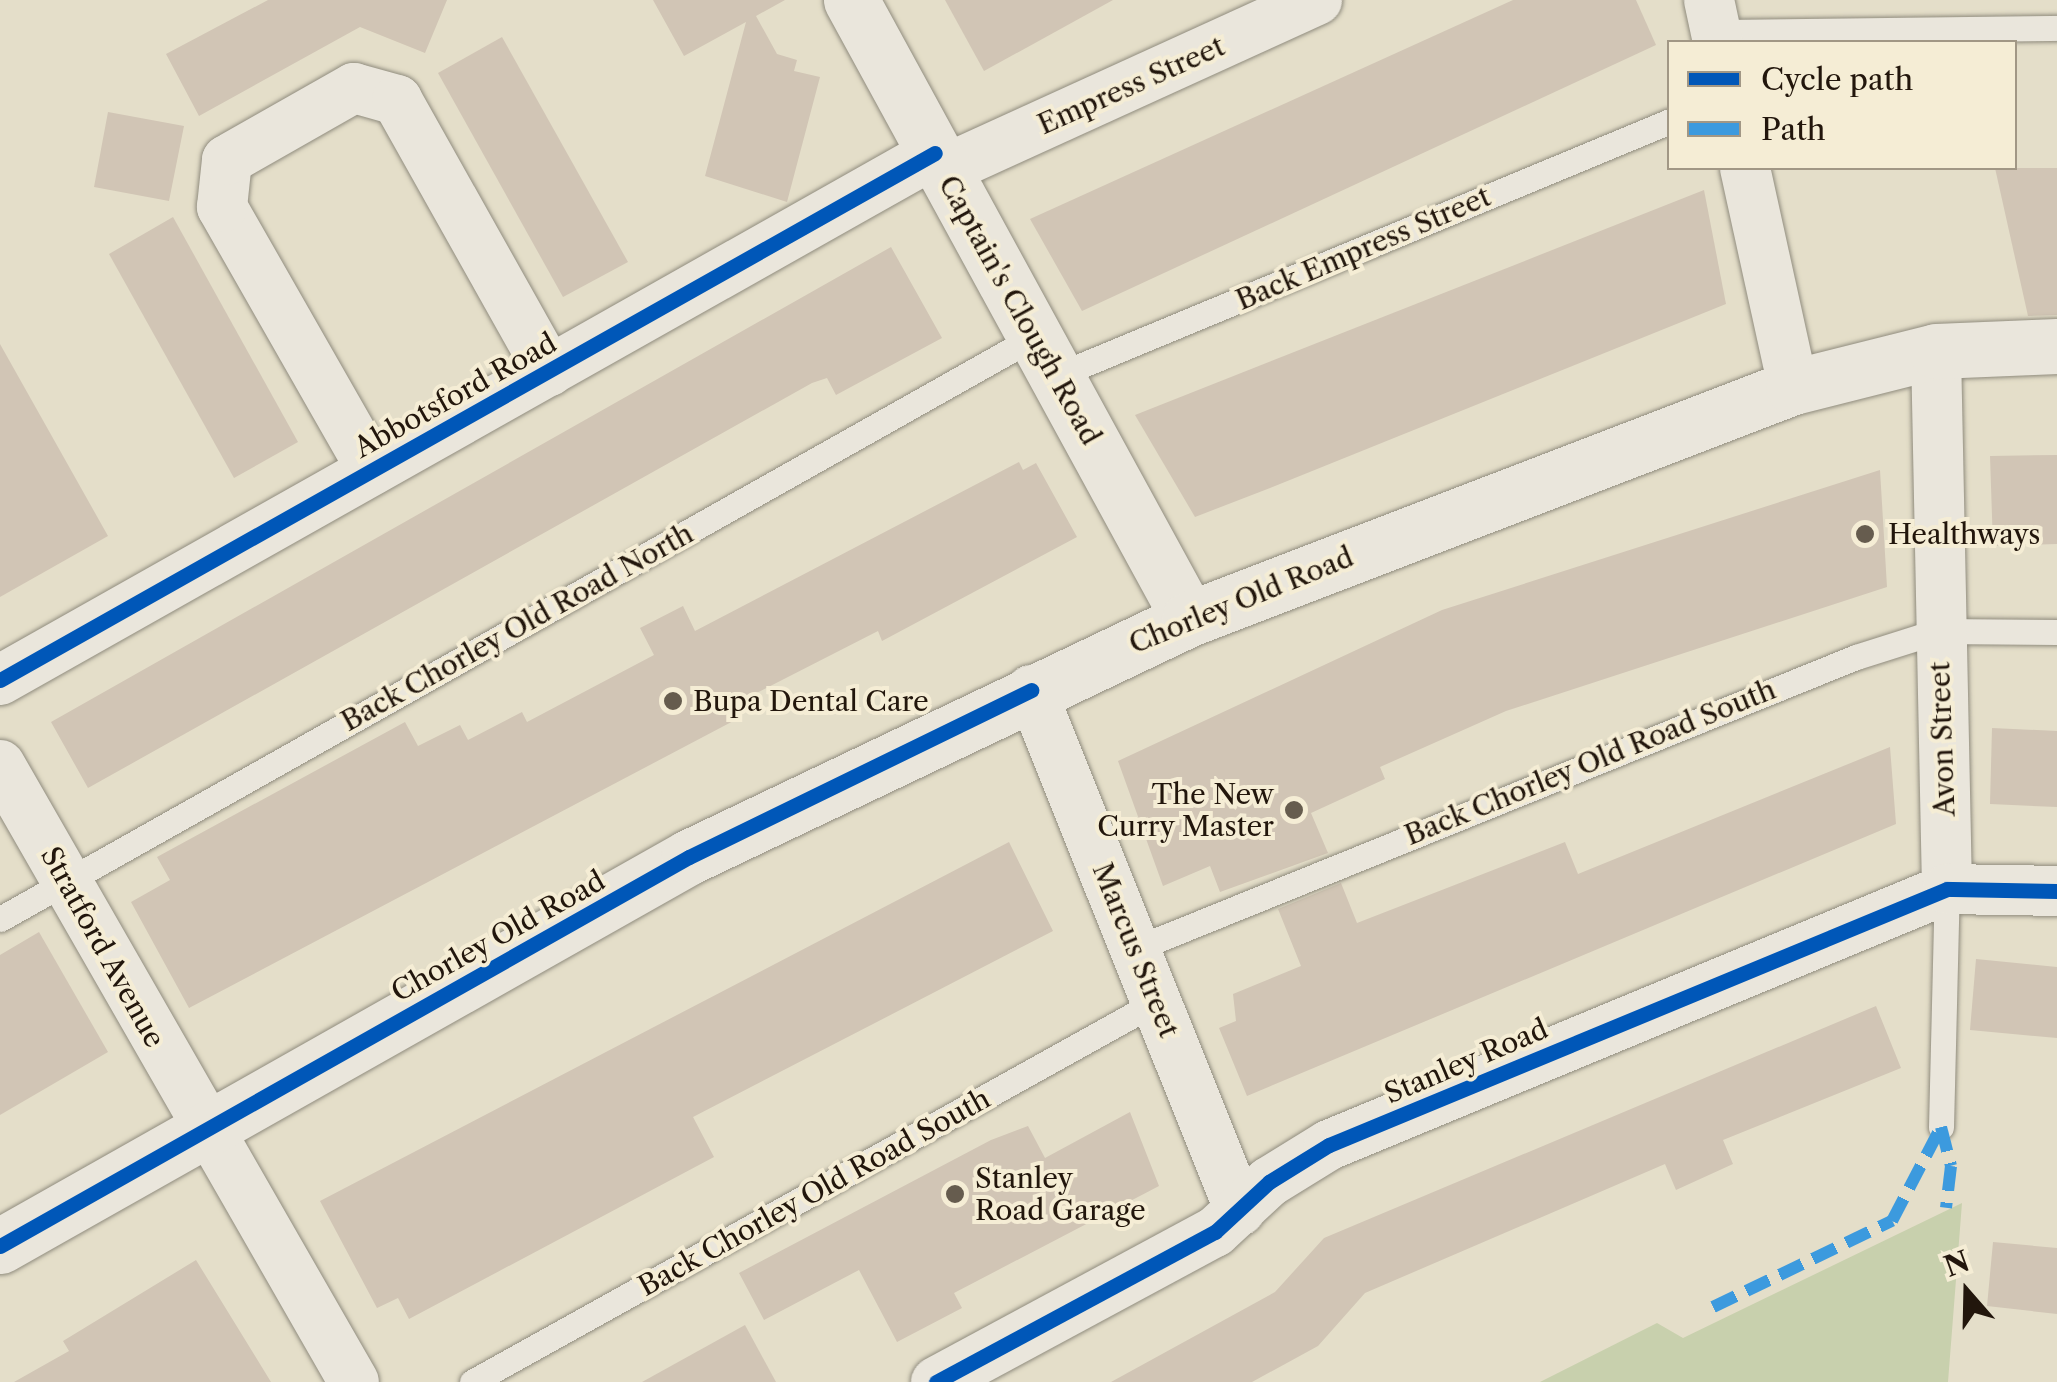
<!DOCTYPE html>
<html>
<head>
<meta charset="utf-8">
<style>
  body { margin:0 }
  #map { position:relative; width:2057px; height:1382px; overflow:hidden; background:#e4dec9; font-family:"Libre Caslon Text",serif }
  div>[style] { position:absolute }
  .green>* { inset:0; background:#c8d0ad }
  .building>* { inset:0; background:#d1c5b5 }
  .roads { filter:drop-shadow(0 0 2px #908c7e) drop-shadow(0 0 2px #908c7e) }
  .service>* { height:25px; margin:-12.5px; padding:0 12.5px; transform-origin:12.5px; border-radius:12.5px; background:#eae6dc }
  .minor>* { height:50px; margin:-25px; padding:0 25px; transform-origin:25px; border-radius:25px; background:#eae6dc }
  .tertiary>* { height:55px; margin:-27.5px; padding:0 27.5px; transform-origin:27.5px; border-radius:27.5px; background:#eae6dc }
  .secondary>* { height:55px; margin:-27.5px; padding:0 27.5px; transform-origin:27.5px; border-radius:27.5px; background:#eae6dc }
  .quiet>* { height:12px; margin-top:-6px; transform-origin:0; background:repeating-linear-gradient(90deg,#3c9ade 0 25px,transparent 0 37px) }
  .cycleway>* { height:15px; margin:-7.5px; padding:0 7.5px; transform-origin:7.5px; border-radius:7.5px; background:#0057b8 }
  .dots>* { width:28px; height:28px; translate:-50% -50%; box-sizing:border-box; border:5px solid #f5edd5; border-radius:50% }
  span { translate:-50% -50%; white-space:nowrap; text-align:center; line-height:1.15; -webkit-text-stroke:8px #f5edd5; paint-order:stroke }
  .street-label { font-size:28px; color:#22160c }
  .poi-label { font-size:28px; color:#22160c }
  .left { translate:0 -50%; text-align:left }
  .right { translate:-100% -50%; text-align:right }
  .legend { position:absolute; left:1667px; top:40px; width:350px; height:130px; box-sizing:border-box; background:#f5edd5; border:2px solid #a19785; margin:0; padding:12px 18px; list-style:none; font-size:30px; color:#22160c }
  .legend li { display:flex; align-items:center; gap:20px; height:50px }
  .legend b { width:50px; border:2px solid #a19785 }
  .north { position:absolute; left:1917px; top:1242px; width:100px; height:100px; -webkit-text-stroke:8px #f5edd5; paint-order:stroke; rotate:340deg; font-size:28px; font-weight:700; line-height:40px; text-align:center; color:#22160c }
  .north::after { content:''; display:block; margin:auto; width:35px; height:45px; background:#22160c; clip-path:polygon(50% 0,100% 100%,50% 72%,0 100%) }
</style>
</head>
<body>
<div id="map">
  <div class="green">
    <i style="clip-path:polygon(1962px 1203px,1948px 1382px,1540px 1382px,1657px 1323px,1683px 1338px)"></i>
  </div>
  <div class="building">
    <i style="clip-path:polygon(268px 0,447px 0,425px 53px,360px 27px,199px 116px,166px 54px)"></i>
    <i style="clip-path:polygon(653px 0,785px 0,756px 16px,777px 54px,797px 60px,794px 71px,820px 77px,787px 202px,705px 176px,746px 22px,684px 56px)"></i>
    <i style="clip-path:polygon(945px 0,1113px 0,984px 71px)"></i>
    <i style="clip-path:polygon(1513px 0,1636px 0,1656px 45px,1082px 311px,1030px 219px)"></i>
    <i style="clip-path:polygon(502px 37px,628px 262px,563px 297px,438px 73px)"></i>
    <i style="clip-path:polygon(108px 112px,184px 126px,169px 201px,94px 187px)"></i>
    <i style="clip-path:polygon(1995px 168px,2057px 168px,2057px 315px,2028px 316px)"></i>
    <i style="clip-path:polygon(1704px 190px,1726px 304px,1275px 486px,1195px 517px,1135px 415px)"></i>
    <i style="clip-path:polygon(173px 217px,298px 442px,234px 478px,109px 254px)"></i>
    <i style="clip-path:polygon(891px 247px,942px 338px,836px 395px,827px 378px,812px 383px,88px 788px,51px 722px)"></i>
    <i style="clip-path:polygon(0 344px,108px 536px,0 597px)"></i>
    <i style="clip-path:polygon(2057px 455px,2057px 544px,1993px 546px,1990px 456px)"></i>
    <i style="clip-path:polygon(1019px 462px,1023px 470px,1036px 463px,1077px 537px,882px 641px,878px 631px,733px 705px,739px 718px,189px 1008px,131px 902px,170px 880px,157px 857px,405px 722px,418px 746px,460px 725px,468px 740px,522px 712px,527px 722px,654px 655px,640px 628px,683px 606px,695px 631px)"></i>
    <i style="clip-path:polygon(1880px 470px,1887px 587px,1506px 711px,1380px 767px,1385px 779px,1311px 813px,1328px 853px,1220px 892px,1210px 866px,1163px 886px,1118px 761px,1442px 610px)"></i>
    <i style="clip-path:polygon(1992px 728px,2057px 731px,2057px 807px,1990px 804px)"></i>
    <i style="clip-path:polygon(1890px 747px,1896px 824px,1247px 1096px,1219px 1028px,1236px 1021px,1233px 994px,1301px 966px,1278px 909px,1341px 883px,1357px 923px,1565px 842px,1578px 874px)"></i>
    <i style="clip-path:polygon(1009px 842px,1053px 931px,693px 1117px,714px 1157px,409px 1319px,398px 1298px,377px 1308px,320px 1201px)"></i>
    <i style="clip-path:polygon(39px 932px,108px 1052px,0 1115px,0 955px)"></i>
    <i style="clip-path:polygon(1976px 959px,2057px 967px,2057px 1038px,1970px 1030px)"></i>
    <i style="clip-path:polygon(1876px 1006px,1901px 1068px,1723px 1140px,1733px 1164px,1676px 1190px,1665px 1164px,1365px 1293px,1318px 1346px,1252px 1382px,1111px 1382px,1275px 1292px,1324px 1238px)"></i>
    <i style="clip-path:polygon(1130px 1112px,1159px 1186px,954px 1293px,962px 1308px,897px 1342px,859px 1270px,764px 1320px,739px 1273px,991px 1140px,1028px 1126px,1045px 1158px)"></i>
    <i style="clip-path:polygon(1993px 1242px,2057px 1248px,2057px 1314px,1987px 1306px)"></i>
    <i style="clip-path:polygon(196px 1260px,271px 1382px,14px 1382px,69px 1351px,63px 1341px)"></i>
    <i style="clip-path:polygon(745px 1325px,776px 1382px,642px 1382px)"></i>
  </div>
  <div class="roads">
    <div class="service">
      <i style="left:1716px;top:32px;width:341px;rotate:-0.7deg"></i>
      <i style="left:1056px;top:376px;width:665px;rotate:-22.55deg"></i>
      <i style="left:0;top:919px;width:1187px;rotate:-29.37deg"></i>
      <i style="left:1135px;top:949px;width:778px;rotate:-22.05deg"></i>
      <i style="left:1856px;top:657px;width:86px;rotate:-17.6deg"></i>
      <i style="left:1938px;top:631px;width:119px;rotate:0.5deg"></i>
      <i style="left:1941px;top:1127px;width:238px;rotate:-88.6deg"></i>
      <i style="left:472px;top:1382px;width:782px;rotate:-29.05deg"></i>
    </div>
    <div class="minor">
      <i style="left:1709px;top:0;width:43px;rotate:77.9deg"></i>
      <i style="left:1745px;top:168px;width:224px;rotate:77.6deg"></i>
      <i style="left:944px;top:170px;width:410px;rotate:-24.5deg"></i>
      <i style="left:1936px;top:351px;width:538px;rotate:88.83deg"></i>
      <i style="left:372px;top:470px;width:303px;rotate:-119.7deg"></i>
      <i style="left:222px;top:207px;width:47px;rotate:-83.9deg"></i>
      <i style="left:227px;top:160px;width:146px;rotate:-29.6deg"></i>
      <i style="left:354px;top:88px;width:45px;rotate:15.6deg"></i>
      <i style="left:397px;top:100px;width:311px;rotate:60.7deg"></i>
      <i style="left:0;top:680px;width:1073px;rotate:-29.41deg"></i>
      <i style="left:1031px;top:690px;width:561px;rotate:68.14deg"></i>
      <i style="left:0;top:765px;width:711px;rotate:60.16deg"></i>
      <i style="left:936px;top:1382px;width:317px;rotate:-28.3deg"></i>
      <i style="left:1215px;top:1232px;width:74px;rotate:-42.8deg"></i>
      <i style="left:1269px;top:1182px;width:70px;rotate:-31.7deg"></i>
      <i style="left:1329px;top:1145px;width:669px;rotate:-22.5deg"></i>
      <i style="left:1947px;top:889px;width:110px;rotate:1deg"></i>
    </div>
    <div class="tertiary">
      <i style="left:851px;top:0;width:705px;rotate:61.36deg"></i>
    </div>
    <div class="secondary">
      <i style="left:0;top:1246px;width:791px;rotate:-29.45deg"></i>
      <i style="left:689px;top:857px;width:554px;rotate:-25.45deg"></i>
      <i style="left:1189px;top:619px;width:647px;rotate:-21.01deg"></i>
      <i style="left:1793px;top:387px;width:147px;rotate:-14.1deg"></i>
      <i style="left:1936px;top:351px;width:121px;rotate:-2.4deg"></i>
    </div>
  </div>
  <div class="quiet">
    <i style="left:1941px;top:1127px;width:40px;rotate:75.6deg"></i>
    <i style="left:1951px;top:1166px;width:42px;rotate:96.8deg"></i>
    <i style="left:1713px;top:1307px;width:199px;rotate:-25.7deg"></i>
    <i style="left:1892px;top:1221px;width:106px;rotate:-62.5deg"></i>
  </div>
  <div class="cycleway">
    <i style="left:0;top:680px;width:1073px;rotate:-29.41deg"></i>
    <i style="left:0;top:1246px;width:791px;rotate:-29.45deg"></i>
    <i style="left:689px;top:857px;width:381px;rotate:-26deg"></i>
    <i style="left:936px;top:1382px;width:317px;rotate:-28.3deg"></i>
    <i style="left:1215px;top:1232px;width:74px;rotate:-42.8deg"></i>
    <i style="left:1269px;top:1182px;width:70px;rotate:-31.7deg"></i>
    <i style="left:1329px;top:1145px;width:669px;rotate:-22.5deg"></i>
    <i style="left:1947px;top:889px;width:110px;rotate:1deg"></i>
  </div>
  <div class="dots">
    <i style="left:1865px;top:534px;background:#665c4e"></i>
    <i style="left:673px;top:701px;background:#665c4e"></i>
    <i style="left:1294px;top:810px;background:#665c4e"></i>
    <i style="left:955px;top:1194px;background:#665c4e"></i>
  </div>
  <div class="street-label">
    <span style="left:1131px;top:85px;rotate:-24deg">Empress Street</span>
    <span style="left:1363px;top:248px;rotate:-23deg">Back Empress Street</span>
    <span style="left:1020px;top:310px;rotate:61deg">Captain's Clough Road</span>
    <span style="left:455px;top:395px;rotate:-29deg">Abbotsford Road</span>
    <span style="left:1241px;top:600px;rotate:-22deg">Chorley Old Road</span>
    <span style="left:517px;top:627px;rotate:-29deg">Back Chorley Old Road North</span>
    <span style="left:1942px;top:739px;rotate:-92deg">Avon Street</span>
    <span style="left:1590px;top:762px;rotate:-22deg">Back Chorley Old Road South</span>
    <span style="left:498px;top:936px;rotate:-29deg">Chorley Old Road</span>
    <span style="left:103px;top:947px;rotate:61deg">Stratford Avenue</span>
    <span style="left:1136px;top:950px;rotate:68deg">Marcus Street</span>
    <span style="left:1466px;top:1061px;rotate:-23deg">Stanley Road</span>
    <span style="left:814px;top:1192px;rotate:-29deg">Back Chorley Old Road South</span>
  </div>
  <div class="poi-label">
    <span class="left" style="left:1888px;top:534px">Healthways</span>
    <span class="left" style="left:693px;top:701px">Bupa Dental Care</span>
    <span class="right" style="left:1274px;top:810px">The New<br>Curry Master</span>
    <span class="left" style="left:975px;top:1194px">Stanley<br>Road Garage</span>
  </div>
  <ul class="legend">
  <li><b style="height:12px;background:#0057b8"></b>Cycle path</li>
  <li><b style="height:12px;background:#3c9ade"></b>Path</li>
  </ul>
  <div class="north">N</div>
</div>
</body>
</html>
